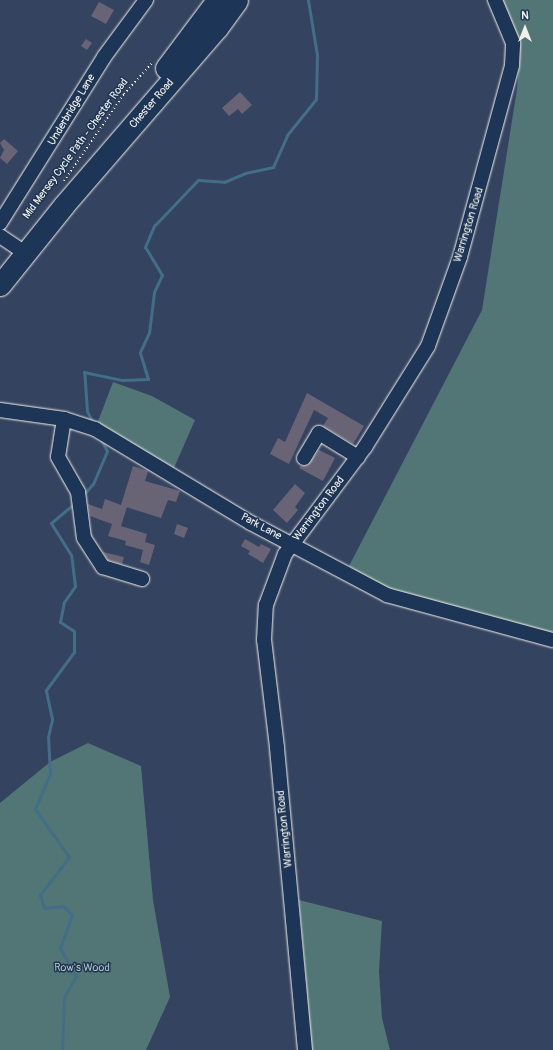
<!DOCTYPE html>
<html>
<head>
<meta charset="utf-8">
<style>
  body { margin:0 }
  #map { position:relative; width:553px; height:1050px; overflow:hidden; background:#344360; font-family:Pangolin,sans-serif }
  div>[style] { position:absolute }
  .green>* { inset:0; background:#527576 }
  .stream>* { height:3px; margin:-1.5px; padding:0 1.5px; transform-origin:1.5px; border-radius:1.5px; background:#426e87 }
  .building>* { inset:0; background:#686475 }
  .path>* { height:2px; margin-top:-1px; transform-origin:0; background:repeating-linear-gradient(90deg,#f4f1e8 0 1px,transparent 0 4px) }
  .roads { filter:drop-shadow(0 0 1px #f4f1e8) drop-shadow(0 0 1px #f4f1e8) }
  .minor>* { height:14px; margin:-7px; padding:0 7px; transform-origin:7px; border-radius:7px; background:#1d3557 }
  .highway>* { height:21px; margin:-10.5px; padding:0 10.5px; transform-origin:10.5px; border-radius:10.5px; background:#1d3557 }
  span { translate:-50% -50%; white-space:nowrap; text-align:center; line-height:1.15; -webkit-text-stroke:3px #1d3557; paint-order:stroke }
  .street-label { font-size:11px; color:#f4f1e8 }
  .park-label { font-size:11px; color:#b3bfba }
  .north { position:absolute; left:505px; top:8px; width:40px; height:40px; -webkit-text-stroke:3px #1d3557; paint-order:stroke; rotate:0deg; font-size:11px; font-weight:700; line-height:16px; text-align:center; color:#f4f1e8 }
  .north::after { content:''; display:block; margin:auto; width:14px; height:18px; background:#f4f1e8; clip-path:polygon(50% 0,100% 100%,50% 72%,0 100%) }
</style>
</head>
<body>
<div id="map">
  <div class="green">
    <i style="clip-path:polygon(501px 0,553px 0,553px 636px,388px 590px,349px 566px,482px 310px,517px 89px,520px 44px)"></i>
    <i style="clip-path:polygon(113px 382px,152px 396px,195px 420px,174px 468px,97px 424px)"></i>
    <i style="clip-path:polygon(88px 743px,141px 766px,153px 900px,170px 997px,146px 1050px,0 1050px,0 803px,50px 762px)"></i>
    <i style="clip-path:polygon(299px 900px,382px 921px,379px 971px,382px 1018px,390px 1050px,312px 1050px)"></i>
  </div>
  <div class="stream">
    <i style="left:93px;top:423px;width:13px;rotate:-117deg"></i>
    <i style="left:87px;top:411px;width:39px;rotate:-94deg"></i>
    <i style="left:84px;top:372px;width:39px;rotate:12deg"></i>
    <i style="left:122px;top:380px;width:26px;rotate:-2deg"></i>
    <i style="left:148px;top:379px;width:28px;rotate:-107deg"></i>
    <i style="left:140px;top:352px;width:21px;rotate:-65deg"></i>
    <i style="left:149px;top:333px;width:41px;rotate:-83deg"></i>
    <i style="left:154px;top:292px;width:19px;rotate:-65deg"></i>
    <i style="left:162px;top:275px;width:33px;rotate:-121deg"></i>
    <i style="left:145px;top:247px;width:23px;rotate:-67deg"></i>
    <i style="left:154px;top:226px;width:64px;rotate:-46.3deg"></i>
    <i style="left:198px;top:180px;width:26px;rotate:4deg"></i>
    <i style="left:224px;top:182px;width:23px;rotate:-23deg"></i>
    <i style="left:245px;top:173px;width:29px;rotate:-12deg"></i>
    <i style="left:273px;top:167px;width:35px;rotate:-66deg"></i>
    <i style="left:287px;top:135px;width:46px;rotate:-51.1deg"></i>
    <i style="left:316px;top:99px;width:44px;rotate:-88.7deg"></i>
    <i style="left:317px;top:55px;width:56px;rotate:-99.3deg"></i>
    <i style="left:83px;top:495px;width:15px;rotate:-48deg"></i>
    <i style="left:93px;top:484px;width:36px;rotate:-67deg"></i>
    <i style="left:107px;top:451px;width:15px;rotate:-118deg"></i>
    <i style="left:62px;top:1050px;width:53px;rotate:-87.8deg"></i>
    <i style="left:64px;top:997px;width:24px;rotate:-60deg"></i>
    <i style="left:76px;top:976px;width:32px;rotate:-120deg"></i>
    <i style="left:60px;top:948px;width:35px;rotate:-70deg"></i>
    <i style="left:72px;top:915px;width:13px;rotate:-135deg"></i>
    <i style="left:63px;top:906px;width:19px;rotate:174deg"></i>
    <i style="left:44px;top:908px;width:14px;rotate:-107deg"></i>
    <i style="left:40px;top:895px;width:48px;rotate:-52.7deg"></i>
    <i style="left:69px;top:857px;width:59px;rotate:-125.3deg"></i>
    <i style="left:35px;top:809px;width:38px;rotate:-67deg"></i>
    <i style="left:50px;top:774px;width:37px;rotate:-93deg"></i>
    <i style="left:48px;top:737px;width:18px;rotate:-77deg"></i>
    <i style="left:52px;top:719px;width:30px;rotate:-102deg"></i>
    <i style="left:46px;top:690px;width:47px;rotate:-53.6deg"></i>
    <i style="left:74px;top:652px;width:21px;rotate:-90deg"></i>
    <i style="left:74px;top:631px;width:17px;rotate:-147deg"></i>
    <i style="left:60px;top:622px;width:20px;rotate:-79deg"></i>
    <i style="left:64px;top:602px;width:19px;rotate:-55deg"></i>
    <i style="left:75px;top:586px;width:31px;rotate:-97deg"></i>
    <i style="left:71px;top:555px;width:38px;rotate:-122deg"></i>
    <i style="left:51px;top:523px;width:31px;rotate:-40deg"></i>
  </div>
  <div class="building">
    <i style="clip-path:polygon(99px 2px,114px 10px,106px 24px,91px 16px)"></i>
    <i style="clip-path:polygon(86px 39px,92px 43px,87px 50px,81px 46px)"></i>
    <i style="clip-path:polygon(240px 92px,252px 105px,242px 114px,238px 109px,229px 116px,222px 108px)"></i>
    <i style="clip-path:polygon(4px 139px,18px 151px,7px 164px,0 158px,4px 150px,0 143px)"></i>
    <i style="clip-path:polygon(307px 393px,364px 426px,353px 444px,323px 426px,328px 418px,314px 410px,289px 464px,270px 454px,278px 438px,285px 442px)"></i>
    <i style="clip-path:polygon(319px 450px,335px 458px,323px 481px,299px 468px,301px 466px,308px 465px)"></i>
    <i style="clip-path:polygon(133px 466px,148px 471px,145px 481px,180px 491px,176px 502px,168px 500px,161px 518px,123px 506px,127px 507px,121px 526px,147px 534px,145px 542px,155px 545px,149px 565px,140px 562px,143px 550px,125px 545px,126px 541px,108px 536px,112px 524px,90px 516px,88px 504px,102px 509px,105px 499px,121px 505px)"></i>
    <i style="clip-path:polygon(295px 484px,305px 493px,295px 507px,298px 510px,287px 523px,273px 510px)"></i>
    <i style="clip-path:polygon(177px 524px,188px 528px,184px 538px,174px 534px)"></i>
    <i style="clip-path:polygon(245px 539px,259px 547px,261px 544px,271px 549px,263px 563px,248px 554px,250px 551px,241px 546px)"></i>
    <i style="clip-path:polygon(103px 552px,124px 557px,122px 564px,108px 560px)"></i>
  </div>
  <div class="path">
    <i style="left:64px;top:181px;width:106px;rotate:-55.4deg"></i>
    <i style="left:124px;top:94px;width:42px;rotate:-47.9deg"></i>
  </div>
  <div class="roads">
    <div class="minor">
      <i style="left:0;top:223px;width:196px;rotate:-57.9deg"></i>
      <i style="left:104px;top:57px;width:71px;rotate:-53.6deg"></i>
      <i style="left:0;top:236px;width:30px;rotate:34deg"></i>
      <i style="left:0;top:410px;width:65px;rotate:8deg"></i>
      <i style="left:64px;top:419px;width:33px;rotate:18deg"></i>
      <i style="left:95px;top:429px;width:182px;rotate:31.1deg"></i>
      <i style="left:251px;top:523px;width:154px;rotate:27.9deg"></i>
      <i style="left:387px;top:595px;width:172px;rotate:15.2deg"></i>
      <i style="left:64px;top:419px;width:38px;rotate:99deg"></i>
      <i style="left:58px;top:457px;width:40px;rotate:60.3deg"></i>
      <i style="left:78px;top:492px;width:46px;rotate:82.6deg"></i>
      <i style="left:84px;top:538px;width:35px;rotate:57deg"></i>
      <i style="left:103px;top:567px;width:41px;rotate:17.1deg"></i>
      <i style="left:304px;top:458px;width:29px;rotate:-59deg"></i>
      <i style="left:319px;top:433px;width:46px;rotate:31.6deg"></i>
      <i style="left:305px;top:1050px;width:304px;rotate:-95.3deg"></i>
      <i style="left:277px;top:747px;width:108px;rotate:-96.9deg"></i>
      <i style="left:264px;top:640px;width:35px;rotate:-87deg"></i>
      <i style="left:266px;top:605px;width:54px;rotate:-69.6deg"></i>
      <i style="left:285px;top:554px;width:134px;rotate:-53.2deg"></i>
      <i style="left:365px;top:447px;width:119px;rotate:-58deg"></i>
      <i style="left:428px;top:346px;width:95px;rotate:-70.2deg"></i>
      <i style="left:460px;top:257px;width:199px;rotate:-74.8deg"></i>
      <i style="left:512px;top:65px;width:22px;rotate:-87deg"></i>
      <i style="left:513px;top:43px;width:47px;rotate:-112.7deg"></i>
    </div>
    <div class="highway">
      <i style="left:166px;top:68px;width:85px;rotate:-53.1deg"></i>
      <i style="left:0;top:285px;width:102px;rotate:-51.3deg"></i>
      <i style="left:64px;top:205px;width:234px;rotate:-49.2deg"></i>
      <i style="left:217px;top:28px;width:34px;rotate:-54deg"></i>
    </div>
  </div>
  <div class="street-label">
    <span style="left:152px;top:104px;rotate:-49deg">Chester Road</span>
    <span style="left:72px;top:110px;rotate:-59deg">Underbridge Lane</span>
    <span style="left:76px;top:149px;rotate:-54deg">Mid Mersey Cycle Path - Chester Road</span>
    <span style="left:469px;top:225px;rotate:-73deg">Warrington Road</span>
    <span style="left:319px;top:509px;rotate:-53deg">Warrington Road</span>
    <span style="left:261px;top:527px;rotate:28deg">Park Lane</span>
    <span style="left:285px;top:829px;rotate:-96deg">Warrington Road</span>
  </div>
  <div class="park-label">
    <span style="left:82px;top:968px">Row's Wood</span>
  </div>
  <div class="north">N</div>
</div>
</body>
</html>
